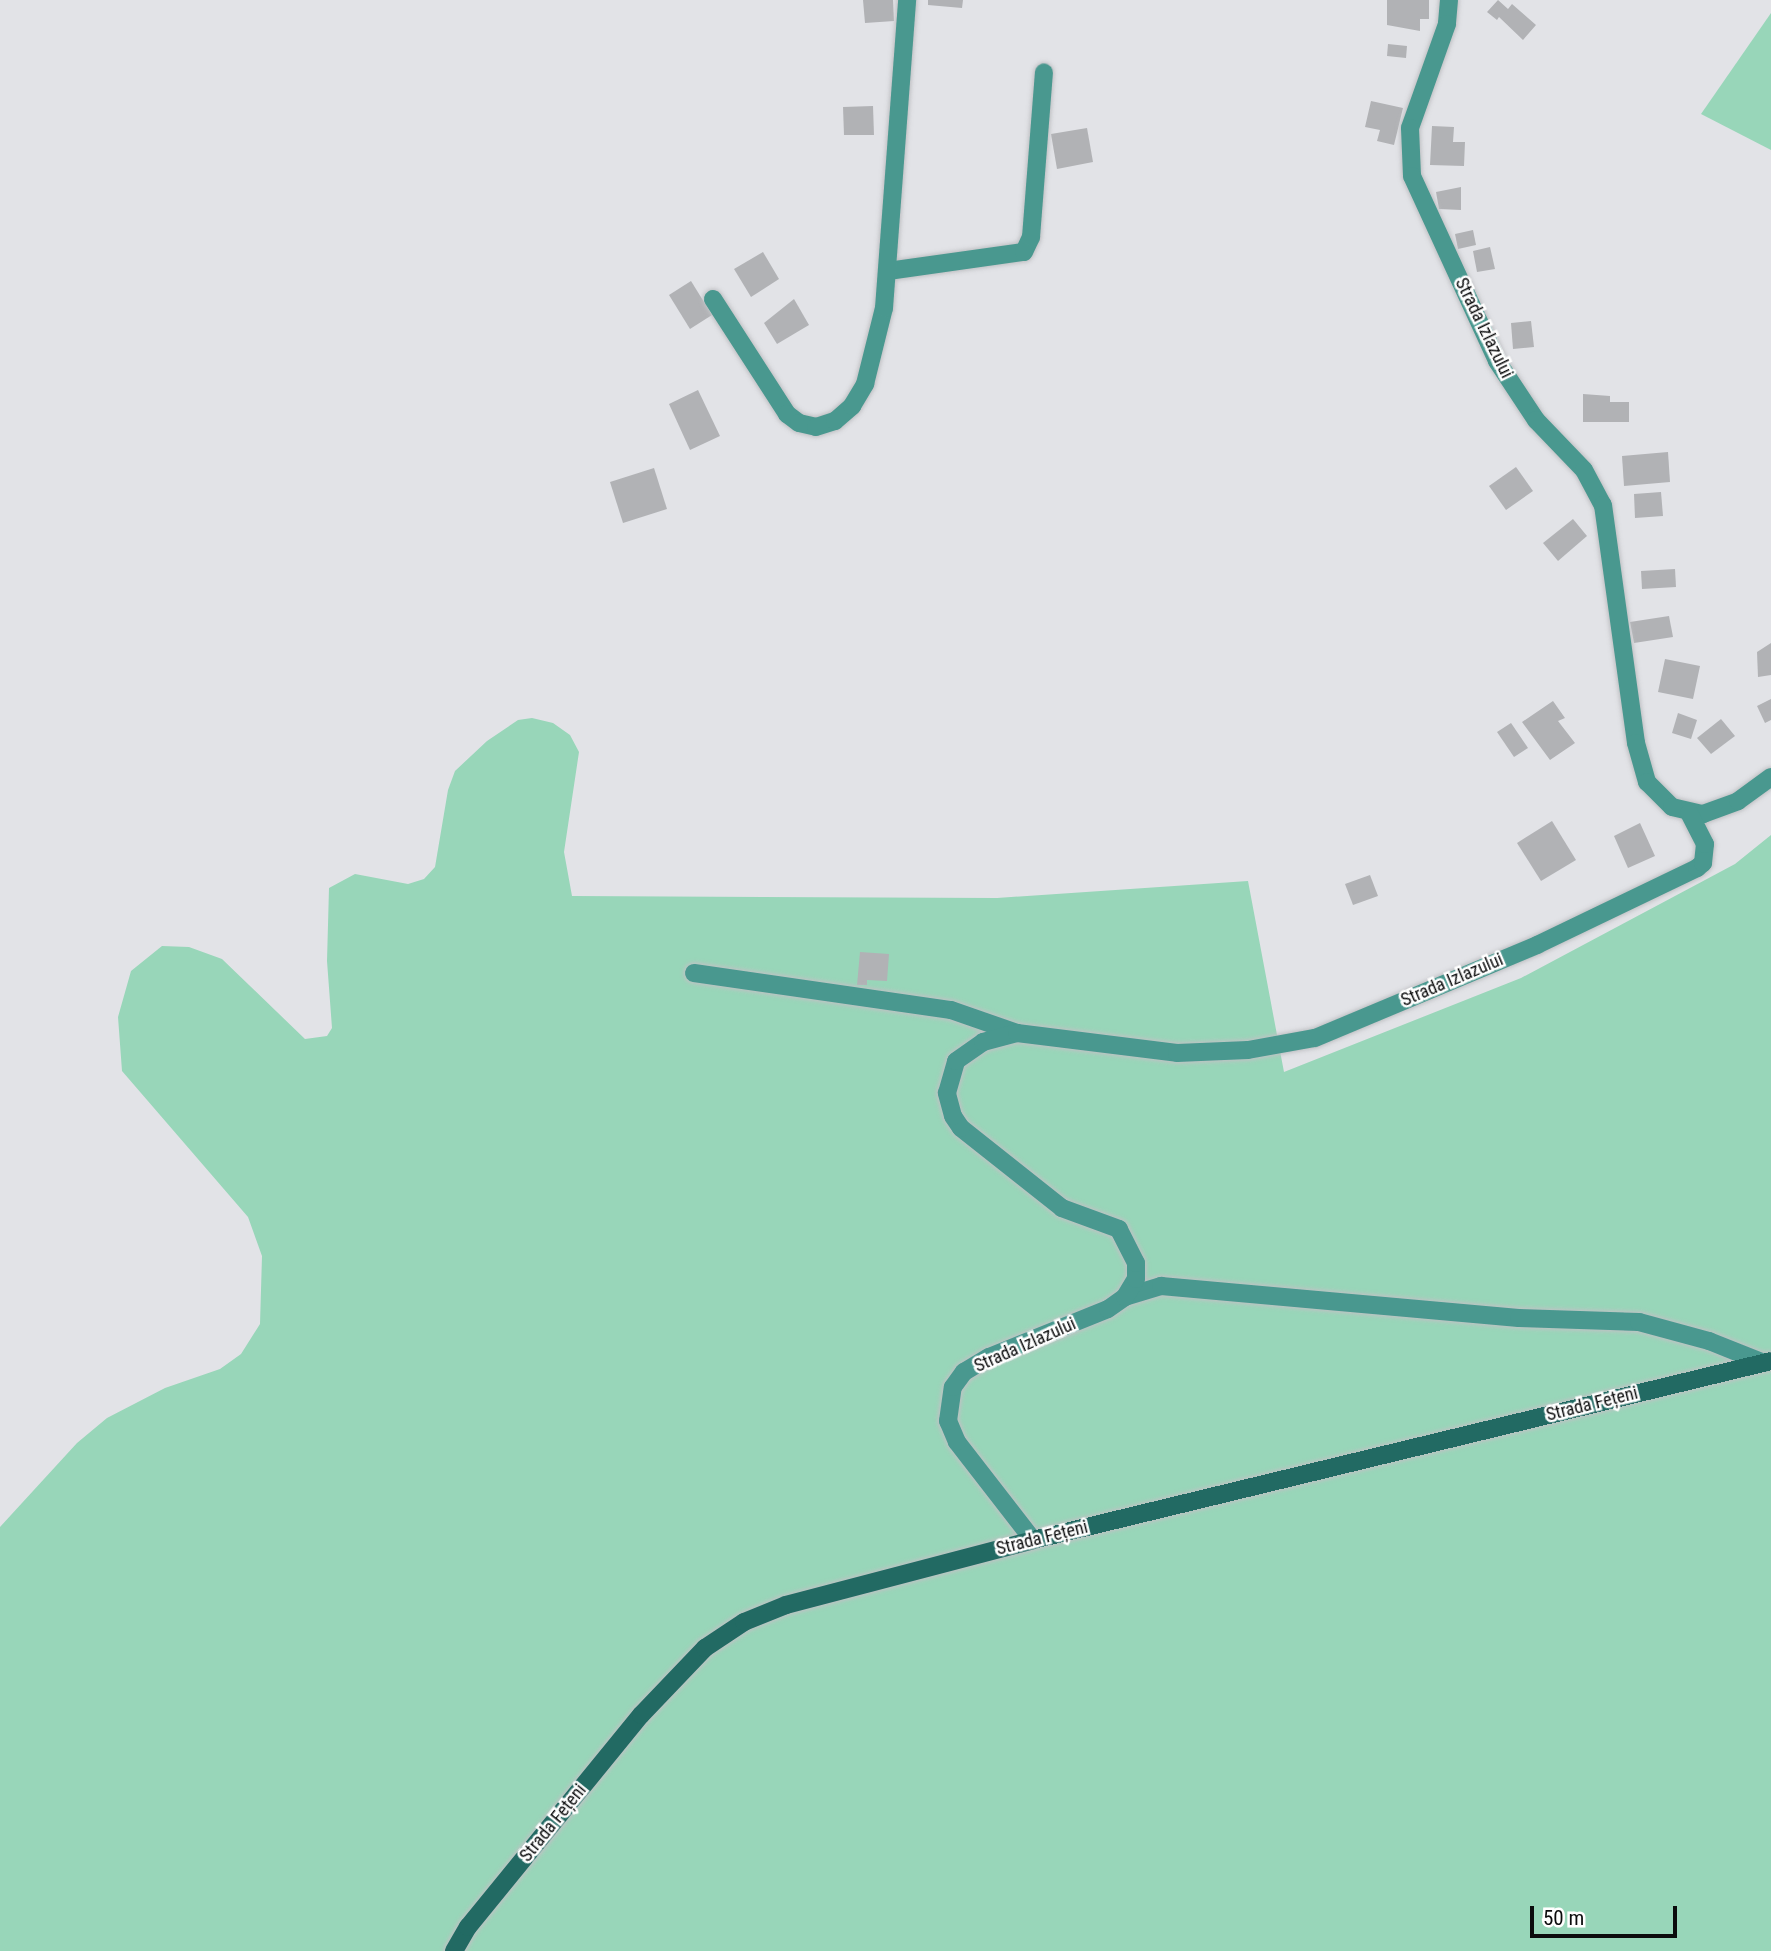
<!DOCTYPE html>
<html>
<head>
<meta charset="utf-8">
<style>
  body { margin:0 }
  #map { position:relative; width:1771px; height:1951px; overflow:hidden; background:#e2e3e7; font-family:"Roboto Condensed",sans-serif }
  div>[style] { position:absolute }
  .green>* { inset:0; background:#98d6b9 }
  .building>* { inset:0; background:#b1b2b5 }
  .roads { filter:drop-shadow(0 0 2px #c0c1c4) drop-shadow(0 0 2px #c0c1c4) }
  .street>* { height:18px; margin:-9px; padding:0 9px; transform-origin:9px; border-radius:9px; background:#49988f }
  .secondary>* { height:18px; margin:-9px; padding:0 9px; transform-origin:9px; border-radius:9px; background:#226a63 }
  span { translate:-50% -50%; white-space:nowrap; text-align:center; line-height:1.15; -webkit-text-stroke:5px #fff; paint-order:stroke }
  .street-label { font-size:18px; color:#0b0c0d }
  .scale { position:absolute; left:1530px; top:1906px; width:147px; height:32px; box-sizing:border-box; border:4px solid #0b0c0d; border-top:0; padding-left:9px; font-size:21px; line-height:24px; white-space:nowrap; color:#0b0c0d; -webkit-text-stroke:5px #fff; paint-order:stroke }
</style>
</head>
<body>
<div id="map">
  <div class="green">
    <i style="clip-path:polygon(1771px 13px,1771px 150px,1701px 114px)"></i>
    <i style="clip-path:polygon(532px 718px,553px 723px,570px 735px,579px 752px,564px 852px,572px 896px,997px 898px,1248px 881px,1284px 1072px,1521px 978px,1735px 864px,1771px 835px,1771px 1951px,0 1951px,0 1527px,77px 1443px,107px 1418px,165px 1388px,220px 1369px,241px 1354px,260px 1324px,262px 1256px,248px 1217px,122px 1071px,118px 1017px,131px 971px,162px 946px,189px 947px,222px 959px,305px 1039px,327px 1036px,332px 1028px,327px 961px,329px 888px,355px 874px,408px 884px,424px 879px,435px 867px,448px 790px,455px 771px,487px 741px,518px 720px)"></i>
  </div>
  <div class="building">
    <i style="clip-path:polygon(863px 0,893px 0,894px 21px,865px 23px)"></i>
    <i style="clip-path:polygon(928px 0,963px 0,962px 8px,928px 5px)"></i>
    <i style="clip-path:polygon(1387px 0,1429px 0,1429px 19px,1420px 19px,1420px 31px,1387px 25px)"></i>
    <i style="clip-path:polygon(1498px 0,1508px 9px,1512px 4px,1536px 25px,1523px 40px,1499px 17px,1497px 20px,1487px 12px)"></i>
    <i style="clip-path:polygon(1388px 44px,1407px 46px,1406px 58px,1387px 56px)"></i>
    <i style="clip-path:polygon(1371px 101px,1403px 108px,1394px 145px,1377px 141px,1380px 130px,1365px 127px)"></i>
    <i style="clip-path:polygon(873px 106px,874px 135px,844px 135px,843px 107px)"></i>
    <i style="clip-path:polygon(1432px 126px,1454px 127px,1453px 142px,1465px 142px,1464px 166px,1430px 165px)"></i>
    <i style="clip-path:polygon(1087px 128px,1093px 162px,1057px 169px,1051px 134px)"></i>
    <i style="clip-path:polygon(1461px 187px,1461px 210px,1439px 209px,1436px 192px)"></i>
    <i style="clip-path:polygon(1473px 230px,1476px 245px,1458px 249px,1455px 234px)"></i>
    <i style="clip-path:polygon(1490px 247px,1495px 269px,1477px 272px,1473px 251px)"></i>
    <i style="clip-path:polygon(763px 252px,779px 279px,751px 297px,734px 269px)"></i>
    <i style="clip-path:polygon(691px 281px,712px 315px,690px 329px,669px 295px)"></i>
    <i style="clip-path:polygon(794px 299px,809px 325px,777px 344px,764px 323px)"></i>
    <i style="clip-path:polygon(1531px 321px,1534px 347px,1513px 349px,1511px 323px)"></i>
    <i style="clip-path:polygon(698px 390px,720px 436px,690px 450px,669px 404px)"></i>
    <i style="clip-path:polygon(1583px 394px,1610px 396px,1610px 402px,1629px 402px,1629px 422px,1583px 422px)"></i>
    <i style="clip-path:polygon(1668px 452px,1670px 482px,1624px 486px,1622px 456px)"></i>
    <i style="clip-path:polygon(1516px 467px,1533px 491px,1506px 510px,1489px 486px)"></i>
    <i style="clip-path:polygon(654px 468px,667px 509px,623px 523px,610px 482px)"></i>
    <i style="clip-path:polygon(1661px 492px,1663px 516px,1635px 518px,1634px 494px)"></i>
    <i style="clip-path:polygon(1573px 519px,1587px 536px,1558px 561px,1543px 543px)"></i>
    <i style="clip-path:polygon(1675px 569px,1676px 587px,1642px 589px,1641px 571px)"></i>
    <i style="clip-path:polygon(1669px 616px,1673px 637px,1634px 643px,1630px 622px)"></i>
    <i style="clip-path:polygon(1771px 643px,1771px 675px,1758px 677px,1757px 652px)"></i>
    <i style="clip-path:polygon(1665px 659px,1700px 666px,1693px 699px,1658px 692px)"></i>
    <i style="clip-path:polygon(1771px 699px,1771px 720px,1765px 723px,1757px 706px)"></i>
    <i style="clip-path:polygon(1553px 701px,1565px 718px,1558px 721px,1575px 743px,1550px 760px,1522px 722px)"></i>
    <i style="clip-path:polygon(1678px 713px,1697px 720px,1691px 739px,1672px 733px)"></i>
    <i style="clip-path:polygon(1721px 719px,1735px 736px,1711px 754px,1697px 738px)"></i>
    <i style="clip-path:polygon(1511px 723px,1528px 748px,1514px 757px,1497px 732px)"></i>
    <i style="clip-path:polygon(1552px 821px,1576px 860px,1541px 881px,1517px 843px)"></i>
    <i style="clip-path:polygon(1640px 823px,1655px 856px,1628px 868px,1614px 836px)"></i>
    <i style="clip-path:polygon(1370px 875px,1378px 896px,1353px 905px,1345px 884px)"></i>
    <i style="clip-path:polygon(860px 952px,889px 954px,887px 981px,867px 980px,867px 985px,857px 985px)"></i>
  </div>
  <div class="roads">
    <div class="street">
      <i style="left:1449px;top:0;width:24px;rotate:95deg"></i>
      <i style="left:1447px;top:24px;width:110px;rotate:109.6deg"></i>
      <i style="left:1410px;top:128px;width:48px;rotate:87.6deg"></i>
      <i style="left:1412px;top:176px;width:204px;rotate:65.3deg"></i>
      <i style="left:1497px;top:361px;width:71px;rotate:56.5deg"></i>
      <i style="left:1536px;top:420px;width:69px;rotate:46.2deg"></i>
      <i style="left:1584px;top:470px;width:40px;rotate:62deg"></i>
      <i style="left:1603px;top:505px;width:240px;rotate:82.1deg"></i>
      <i style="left:1636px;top:743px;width:41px;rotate:74.2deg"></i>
      <i style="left:1647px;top:782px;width:35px;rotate:45deg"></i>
      <i style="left:1672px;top:807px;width:32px;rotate:13deg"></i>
      <i style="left:1703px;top:814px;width:37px;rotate:-20deg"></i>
      <i style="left:1738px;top:801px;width:41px;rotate:-36deg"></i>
      <i style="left:888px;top:271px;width:137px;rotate:-8deg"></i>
      <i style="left:1024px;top:252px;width:17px;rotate:-65deg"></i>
      <i style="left:1031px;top:237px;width:165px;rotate:-85.5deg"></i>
      <i style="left:713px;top:299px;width:137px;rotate:57.2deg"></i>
      <i style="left:787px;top:414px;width:15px;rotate:37deg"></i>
      <i style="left:799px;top:423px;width:17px;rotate:13deg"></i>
      <i style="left:816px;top:427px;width:20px;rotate:-18deg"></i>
      <i style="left:835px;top:421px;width:23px;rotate:-41deg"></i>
      <i style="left:852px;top:406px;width:26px;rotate:-59deg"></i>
      <i style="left:865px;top:384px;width:78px;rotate:-76deg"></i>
      <i style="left:884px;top:308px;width:309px;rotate:-85.7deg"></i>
      <i style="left:694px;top:973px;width:260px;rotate:8.2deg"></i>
      <i style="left:951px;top:1010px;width:70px;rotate:19.2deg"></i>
      <i style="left:1125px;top:1297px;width:38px;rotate:-17deg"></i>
      <i style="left:1161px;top:1286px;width:359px;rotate:5.1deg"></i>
      <i style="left:1519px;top:1318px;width:120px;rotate:1.9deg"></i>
      <i style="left:1639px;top:1322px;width:73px;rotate:15.2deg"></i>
      <i style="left:1709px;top:1341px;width:59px;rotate:21.8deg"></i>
      <i style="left:1033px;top:1540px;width:124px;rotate:-127.8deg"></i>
      <i style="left:957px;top:1442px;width:23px;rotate:-113deg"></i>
      <i style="left:948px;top:1421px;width:34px;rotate:-82deg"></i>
      <i style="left:953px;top:1387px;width:19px;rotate:-54deg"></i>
      <i style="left:964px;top:1372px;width:29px;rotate:-31deg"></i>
      <i style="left:989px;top:1357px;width:128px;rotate:-22deg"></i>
      <i style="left:1108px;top:1309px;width:21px;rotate:-35deg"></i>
      <i style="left:1125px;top:1297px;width:21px;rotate:-59deg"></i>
      <i style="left:1136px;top:1279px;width:16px;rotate:-90deg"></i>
      <i style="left:1136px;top:1263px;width:38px;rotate:-117deg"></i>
      <i style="left:1119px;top:1229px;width:61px;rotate:-159.8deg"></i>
      <i style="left:1062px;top:1208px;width:129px;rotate:-141.6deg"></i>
      <i style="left:961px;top:1128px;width:14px;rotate:-124deg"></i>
      <i style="left:953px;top:1116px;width:24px;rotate:-105deg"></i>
      <i style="left:947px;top:1093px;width:33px;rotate:-74deg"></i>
      <i style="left:956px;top:1061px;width:33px;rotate:-35deg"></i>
      <i style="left:983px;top:1042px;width:35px;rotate:-15deg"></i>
      <i style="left:1017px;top:1033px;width:161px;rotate:7.1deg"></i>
      <i style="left:1177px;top:1053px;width:71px;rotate:-2.4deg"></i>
      <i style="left:1248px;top:1050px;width:68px;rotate:-10.2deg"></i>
      <i style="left:1315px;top:1038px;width:241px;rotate:-22.7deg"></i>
      <i style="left:1537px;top:945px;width:178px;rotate:-25.7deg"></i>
      <i style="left:1697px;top:868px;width:8px;rotate:-40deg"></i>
      <i style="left:1703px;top:863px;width:19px;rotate:-84deg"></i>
      <i style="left:1705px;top:844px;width:35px;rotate:-117deg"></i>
    </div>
    <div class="secondary">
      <i style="left:454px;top:1951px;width:28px;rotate:-60deg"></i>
      <i style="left:468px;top:1927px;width:274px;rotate:-50.8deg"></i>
      <i style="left:641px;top:1715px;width:93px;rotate:-46.3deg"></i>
      <i style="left:705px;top:1648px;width:47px;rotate:-33.7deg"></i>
      <i style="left:744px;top:1622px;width:45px;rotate:-22deg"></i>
      <i style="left:786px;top:1605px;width:255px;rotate:-14.7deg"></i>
      <i style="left:1033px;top:1540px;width:759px;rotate:-13.63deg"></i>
    </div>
  </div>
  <div class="street-label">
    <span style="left:1484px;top:328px;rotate:64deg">Strada Izlazului</span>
    <span style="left:1452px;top:980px;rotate:-23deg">Strada Izlazului</span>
    <span style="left:1025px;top:1345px;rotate:-24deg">Strada Izlazului</span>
    <span style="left:1592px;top:1404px;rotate:-14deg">Strada Fețeni</span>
    <span style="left:1042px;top:1538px;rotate:-14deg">Strada Fețeni</span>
    <span style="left:553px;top:1823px;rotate:-51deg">Strada Fețeni</span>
  </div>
  <div class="scale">50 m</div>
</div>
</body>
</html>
